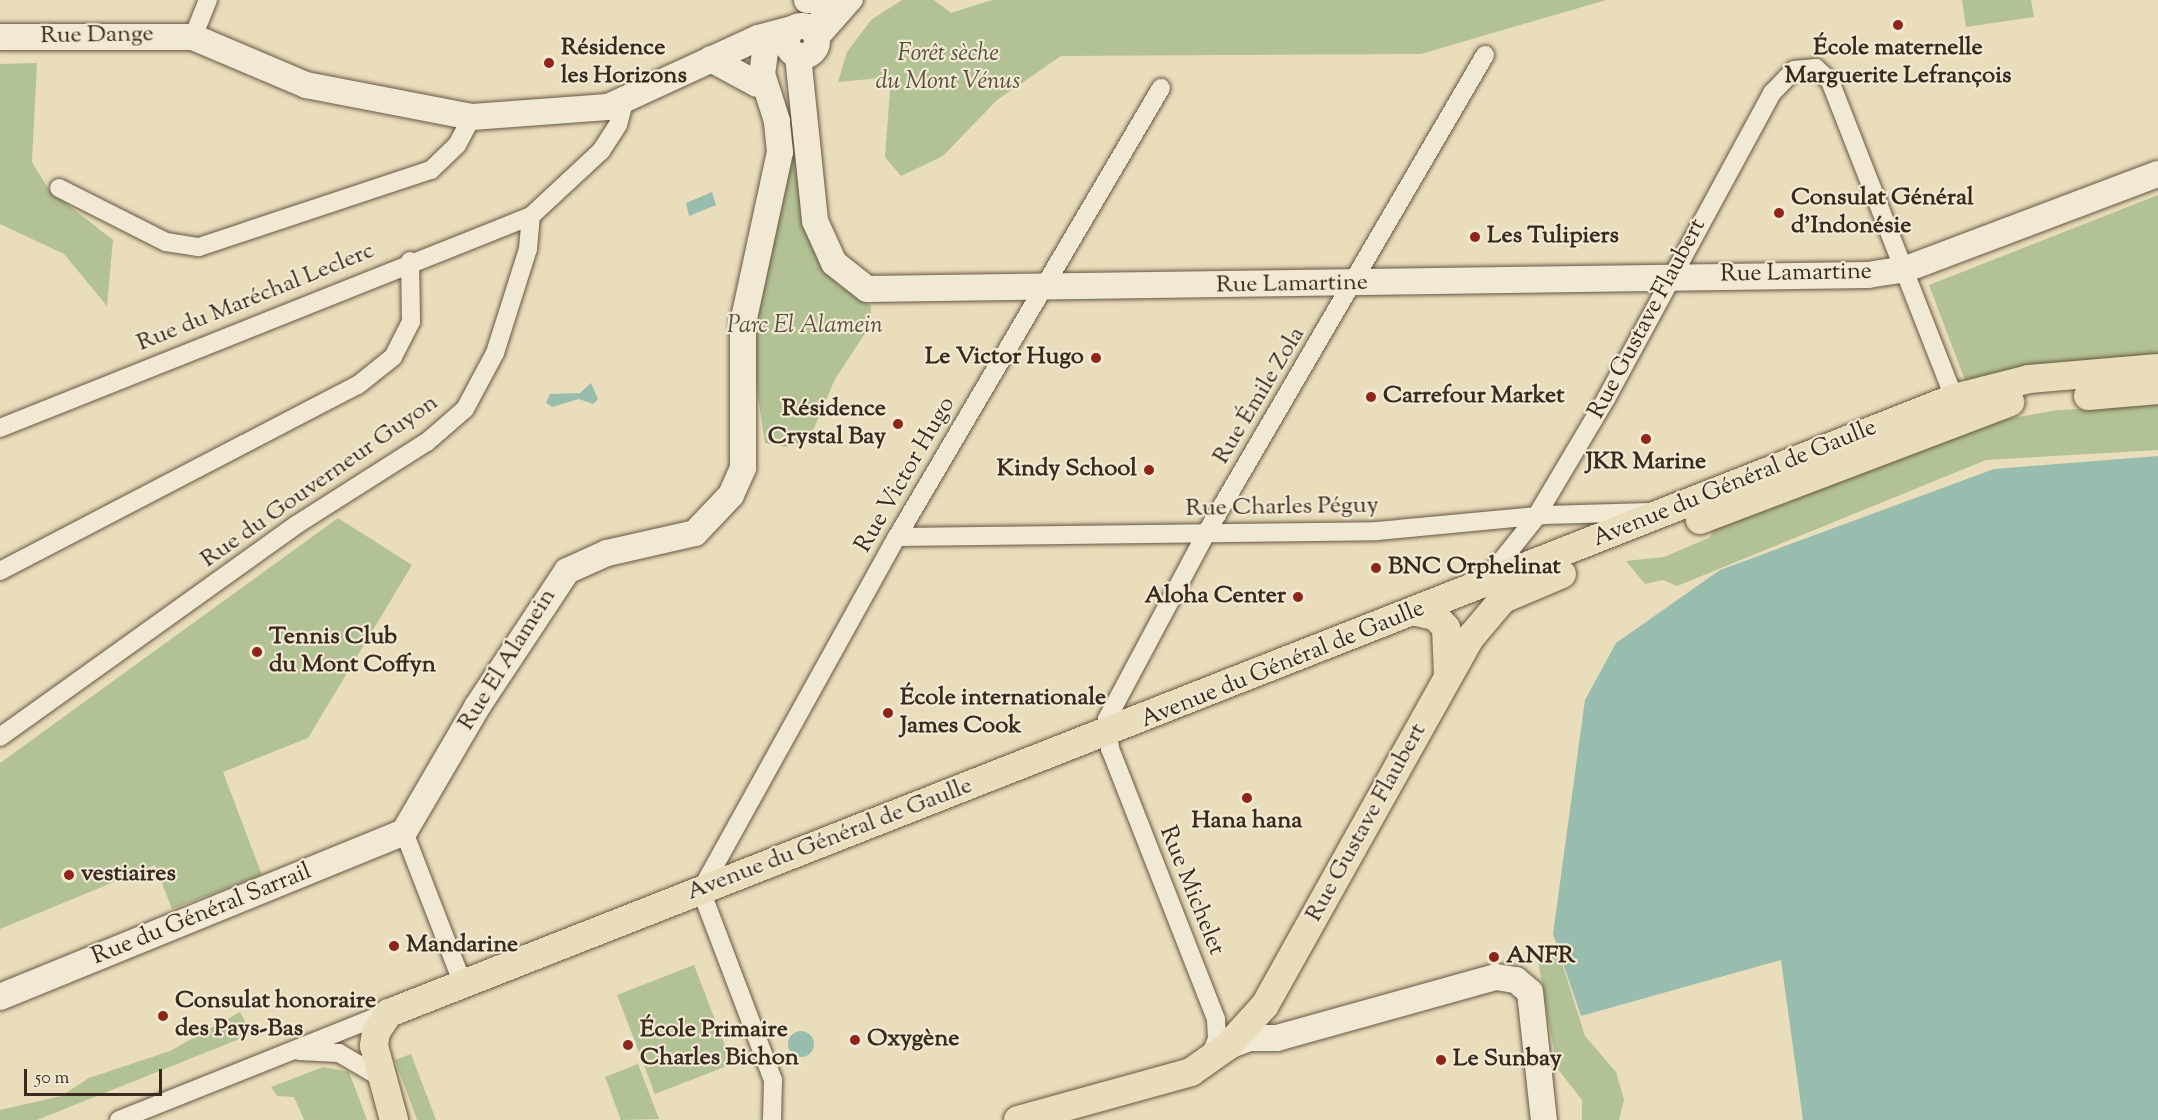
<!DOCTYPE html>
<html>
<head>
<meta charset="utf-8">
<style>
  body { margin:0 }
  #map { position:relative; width:2158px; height:1120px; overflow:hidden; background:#eaddbb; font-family:"Sorts Mill Goudy",serif }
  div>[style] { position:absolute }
  .green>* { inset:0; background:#b2c294 }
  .water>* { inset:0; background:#98bcad }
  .round { border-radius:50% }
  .roads { filter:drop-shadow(0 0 2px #675644) drop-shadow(0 0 2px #675644) }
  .street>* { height:18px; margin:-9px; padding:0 9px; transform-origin:9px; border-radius:9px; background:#f1e9d3 }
  .secondary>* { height:26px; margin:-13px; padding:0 13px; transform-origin:13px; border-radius:13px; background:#f1e9d3 }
  .secondary>.ring { margin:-13px; padding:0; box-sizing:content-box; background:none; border:26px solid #f1e9d3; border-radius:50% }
  .primary>* { height:28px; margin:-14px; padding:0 14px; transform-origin:14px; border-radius:14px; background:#eaddbb }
  .dots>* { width:16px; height:16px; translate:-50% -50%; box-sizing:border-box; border:3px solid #f1e9d3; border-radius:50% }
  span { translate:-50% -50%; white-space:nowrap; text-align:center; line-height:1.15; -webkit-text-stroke:4.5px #f1e9d3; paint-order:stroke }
  .street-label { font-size:24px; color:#3b291d }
  .poi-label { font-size:24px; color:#3b291d; font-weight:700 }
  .left { translate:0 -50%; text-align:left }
  .right { translate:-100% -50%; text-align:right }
  .park-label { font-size:24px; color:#594f3b; font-style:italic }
  .scale { position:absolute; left:24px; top:1069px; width:138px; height:27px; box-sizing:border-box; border:3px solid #3b291d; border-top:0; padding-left:8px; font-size:18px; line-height:21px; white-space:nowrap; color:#3b291d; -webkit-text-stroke:4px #f1e9d3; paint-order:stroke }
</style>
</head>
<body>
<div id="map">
  <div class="green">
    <i style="clip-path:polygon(902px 0,934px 0,951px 13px,992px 0,1606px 0,1421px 54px,1061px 56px,997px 100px,943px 156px,901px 176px,885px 157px,891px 77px,838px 82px,847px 52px,871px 20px)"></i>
    <i style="clip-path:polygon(1962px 0,2031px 0,2034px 17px,1966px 27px)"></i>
    <i style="clip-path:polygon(37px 63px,32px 162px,49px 190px,113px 240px,107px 306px,64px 254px,0 224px,0 64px)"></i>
    <i style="clip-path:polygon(793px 91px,803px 224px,838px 285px,871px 306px,870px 326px,835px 379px,809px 440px,785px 447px,765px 443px,753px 364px,753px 313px)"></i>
    <i style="clip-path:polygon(2158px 195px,2158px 359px,1966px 383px,1929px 285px)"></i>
    <i style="clip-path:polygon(2158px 405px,2158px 450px,1986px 460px,1677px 586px,1663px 580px,1645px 584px,1626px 561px,1664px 557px,1709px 538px,1716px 527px,1996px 421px,2058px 410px)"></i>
    <i style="clip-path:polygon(338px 518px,412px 565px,308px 738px,223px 772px,262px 875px,172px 909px,155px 865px,0 929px,0 763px)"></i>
    <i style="clip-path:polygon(1558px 950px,1585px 1036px,1616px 1072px,1624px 1100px,1619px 1120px,1582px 1120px,1582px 1100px,1557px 1068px,1538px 961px)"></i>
    <i style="clip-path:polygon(694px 965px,732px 1064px,655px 1094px,617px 995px)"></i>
    <i style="clip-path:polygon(240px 1012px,252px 1034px,37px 1120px,0 1120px,0 1110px,61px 1096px,89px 1078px,170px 1051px)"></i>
    <i style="clip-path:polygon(411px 1054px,436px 1120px,417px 1120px,395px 1060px)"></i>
    <i style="clip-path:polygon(638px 1064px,659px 1119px,621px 1120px,605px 1077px)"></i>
    <i style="clip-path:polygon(323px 1067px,349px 1072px,367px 1120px,304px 1120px,294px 1097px,277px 1096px,271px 1087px)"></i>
  </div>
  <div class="water">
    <i style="clip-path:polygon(712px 192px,716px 205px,689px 216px,686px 203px)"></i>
    <i style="clip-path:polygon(591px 383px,598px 399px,593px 404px,579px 399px,552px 407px,546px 403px,550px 394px,580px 393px)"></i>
    <i style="clip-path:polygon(2158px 456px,2158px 1120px,1803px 1120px,1781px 960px,1581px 1016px,1553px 934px,1585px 700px,1616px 643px,1720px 570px,1994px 469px)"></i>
    <i class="round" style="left:788px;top:1031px;width:26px;height:26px"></i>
  </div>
  <div class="roads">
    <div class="street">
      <i style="left:808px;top:27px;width:45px;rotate:-36.9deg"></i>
      <i style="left:193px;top:37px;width:40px;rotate:-68deg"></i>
      <i style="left:817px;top:42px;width:56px;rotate:-48.6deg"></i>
      <i style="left:59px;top:188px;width:120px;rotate:26.8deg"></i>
      <i style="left:166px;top:242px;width:33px;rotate:9deg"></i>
      <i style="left:199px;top:247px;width:244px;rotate:-18.4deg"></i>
      <i style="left:431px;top:170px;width:36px;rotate:-44deg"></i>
      <i style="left:457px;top:145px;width:32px;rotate:-62deg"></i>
      <i style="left:0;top:428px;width:572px;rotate:-21.76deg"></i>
      <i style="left:897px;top:537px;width:480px;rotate:-0.7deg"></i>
      <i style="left:1377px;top:531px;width:169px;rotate:-5.4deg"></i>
      <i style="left:1545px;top:515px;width:105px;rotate:-1.6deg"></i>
      <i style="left:0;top:571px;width:403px;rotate:-27.5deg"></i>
      <i style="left:358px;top:385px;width:45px;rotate:-38.7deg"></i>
      <i style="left:393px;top:357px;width:39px;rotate:-63deg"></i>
      <i style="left:411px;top:322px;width:61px;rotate:-90.9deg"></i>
      <i style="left:1486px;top:580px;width:77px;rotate:-51.3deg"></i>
      <i style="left:1534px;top:520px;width:143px;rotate:-59.3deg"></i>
      <i style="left:1607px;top:397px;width:346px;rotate:-61.5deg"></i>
      <i style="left:1772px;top:93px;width:32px;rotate:-46deg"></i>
      <i style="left:1794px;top:70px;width:22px;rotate:-5deg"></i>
      <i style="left:1816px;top:68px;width:19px;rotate:43deg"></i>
      <i style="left:1830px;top:81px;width:340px;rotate:68.6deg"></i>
      <i style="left:0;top:737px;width:364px;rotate:-35.6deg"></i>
      <i style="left:296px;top:525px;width:155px;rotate:-32.4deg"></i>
      <i style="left:427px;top:442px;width:50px;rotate:-41deg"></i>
      <i style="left:465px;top:409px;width:64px;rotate:-61.8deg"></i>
      <i style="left:495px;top:353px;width:109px;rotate:-72.4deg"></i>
      <i style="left:528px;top:249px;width:33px;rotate:-85deg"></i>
      <i style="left:531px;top:216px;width:96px;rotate:-42.9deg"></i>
      <i style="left:601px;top:151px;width:31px;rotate:-57deg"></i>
      <i style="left:618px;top:125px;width:23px;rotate:-75deg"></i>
      <i style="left:404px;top:832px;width:166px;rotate:68.8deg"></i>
      <i style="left:299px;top:1051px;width:40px;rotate:2.9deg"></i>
      <i style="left:339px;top:1053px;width:48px;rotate:30.3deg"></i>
      <i style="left:1209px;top:1058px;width:21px;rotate:-67deg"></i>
      <i style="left:1217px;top:1039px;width:20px;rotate:-93deg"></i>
      <i style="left:1216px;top:1019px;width:290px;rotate:-111.4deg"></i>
      <i style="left:1110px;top:749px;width:30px;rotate:-96deg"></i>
      <i style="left:1107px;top:719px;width:214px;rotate:-61.9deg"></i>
      <i style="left:1208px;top:530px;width:550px;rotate:-59.75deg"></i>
      <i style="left:119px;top:1120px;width:289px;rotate:-21.8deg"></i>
      <i style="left:772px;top:1120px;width:40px;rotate:-88.6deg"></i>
      <i style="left:773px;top:1080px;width:203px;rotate:-110.8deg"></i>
      <i style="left:701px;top:890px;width:404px;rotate:-61deg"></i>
      <i style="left:897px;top:537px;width:521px;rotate:-59.55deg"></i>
    </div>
    <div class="secondary">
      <i style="left:807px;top:0;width:28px"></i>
      <i class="ring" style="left:787px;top:26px;width:4px;height:4px"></i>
      <i style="left:0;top:37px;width:193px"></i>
      <i style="left:193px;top:37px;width:123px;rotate:23deg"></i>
      <i style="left:306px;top:85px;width:169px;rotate:10.9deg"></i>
      <i style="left:472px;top:117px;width:136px;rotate:-4.2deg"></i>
      <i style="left:608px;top:107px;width:165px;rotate:-24.7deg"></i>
      <i style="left:758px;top:38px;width:35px;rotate:-15deg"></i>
      <i style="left:798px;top:56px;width:166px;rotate:84.1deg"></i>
      <i style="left:815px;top:221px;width:46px;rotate:65.7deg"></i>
      <i style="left:834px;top:263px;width:42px;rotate:38.2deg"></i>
      <i style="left:867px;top:289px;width:1001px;rotate:-0.8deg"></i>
      <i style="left:1868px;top:275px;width:38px;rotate:-9deg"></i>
      <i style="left:1906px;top:269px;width:269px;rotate:-20.7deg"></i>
      <i style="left:711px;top:59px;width:52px;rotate:28.5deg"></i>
      <i style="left:0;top:997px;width:436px;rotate:-22.2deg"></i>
      <i style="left:404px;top:832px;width:145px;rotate:-59.7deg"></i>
      <i style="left:477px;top:707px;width:163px;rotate:-56.5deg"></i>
      <i style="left:567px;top:571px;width:44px;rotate:-24.2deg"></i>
      <i style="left:607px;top:553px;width:90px;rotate:-12.8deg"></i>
      <i style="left:695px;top:533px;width:52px;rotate:-46.5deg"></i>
      <i style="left:731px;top:495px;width:30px;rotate:-66deg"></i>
      <i style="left:743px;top:468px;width:145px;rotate:-90deg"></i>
      <i style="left:743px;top:323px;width:175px;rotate:-77.8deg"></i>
      <i style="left:780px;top:152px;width:31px;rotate:-96deg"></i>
      <i style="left:777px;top:121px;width:49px;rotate:-107.7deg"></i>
      <i style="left:762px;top:74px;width:22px;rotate:-82deg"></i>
      <i style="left:1228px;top:1046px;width:23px;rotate:-20deg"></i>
      <i style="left:1250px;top:1038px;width:27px"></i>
      <i style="left:1277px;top:1038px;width:227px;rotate:-15.6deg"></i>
      <i style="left:1496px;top:977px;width:20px;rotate:9deg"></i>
      <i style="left:1516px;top:980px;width:18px;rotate:41deg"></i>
      <i style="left:1530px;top:992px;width:129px;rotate:83.8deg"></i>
    </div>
    <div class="primary">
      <i style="left:2088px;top:396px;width:70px;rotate:-4.9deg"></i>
      <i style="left:1700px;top:520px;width:332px;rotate:-20.8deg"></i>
      <i style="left:1417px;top:612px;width:18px;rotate:13deg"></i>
      <i style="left:1435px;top:616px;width:16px;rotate:47deg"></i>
      <i style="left:1446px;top:628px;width:47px;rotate:87.6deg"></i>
      <i style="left:394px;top:1120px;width:77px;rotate:-105.1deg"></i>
      <i style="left:374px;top:1046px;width:14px;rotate:-82deg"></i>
      <i style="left:376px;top:1032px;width:23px;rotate:-56deg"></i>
      <i style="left:389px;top:1013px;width:1682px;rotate:-21.45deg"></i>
      <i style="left:1954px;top:398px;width:77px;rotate:-14.2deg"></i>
      <i style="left:2029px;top:379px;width:129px;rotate:-4.9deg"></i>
      <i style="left:1018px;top:1120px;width:180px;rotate:-15.5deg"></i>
      <i style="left:1191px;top:1072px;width:45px;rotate:-35.1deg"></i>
      <i style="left:1228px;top:1046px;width:55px;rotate:-47.9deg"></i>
      <i style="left:1265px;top:1005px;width:422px;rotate:-60.8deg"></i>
      <i style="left:1471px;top:637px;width:50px;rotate:-49.9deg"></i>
      <i style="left:1503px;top:599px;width:64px;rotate:-23deg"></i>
    </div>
  </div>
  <div class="dots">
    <i style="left:1898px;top:25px;background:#8f2418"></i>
    <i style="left:549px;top:63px;background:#8f2418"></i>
    <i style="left:1779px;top:213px;background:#8f2418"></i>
    <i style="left:1475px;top:237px;background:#8f2418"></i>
    <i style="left:1096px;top:358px;background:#8f2418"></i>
    <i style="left:1371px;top:397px;background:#8f2418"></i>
    <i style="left:898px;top:424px;background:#8f2418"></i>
    <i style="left:1646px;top:439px;background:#8f2418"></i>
    <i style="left:1149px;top:470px;background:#8f2418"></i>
    <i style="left:1376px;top:568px;background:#8f2418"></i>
    <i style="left:1298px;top:597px;background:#8f2418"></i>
    <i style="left:257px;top:652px;background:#8f2418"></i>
    <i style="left:888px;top:713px;background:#8f2418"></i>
    <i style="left:1247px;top:798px;background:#8f2418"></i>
    <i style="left:69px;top:875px;background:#8f2418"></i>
    <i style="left:394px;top:946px;background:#8f2418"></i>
    <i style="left:1494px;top:957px;background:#8f2418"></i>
    <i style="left:163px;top:1016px;background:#8f2418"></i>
    <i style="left:855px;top:1040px;background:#8f2418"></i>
    <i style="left:628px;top:1045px;background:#8f2418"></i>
    <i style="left:1441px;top:1060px;background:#8f2418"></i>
  </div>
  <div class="street-label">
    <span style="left:97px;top:36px;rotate:-1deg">Rue Dange</span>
    <span style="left:1796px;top:274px;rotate:-1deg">Rue Lamartine</span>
    <span style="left:1292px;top:285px;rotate:-1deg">Rue Lamartine</span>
    <span style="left:256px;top:298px;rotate:-22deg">Rue du Maréchal Leclerc</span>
    <span style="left:1648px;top:319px;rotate:-62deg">Rue Gustave Flaubert</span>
    <span style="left:1260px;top:396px;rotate:-59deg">Rue Émile Zola</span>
    <span style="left:906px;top:475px;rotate:-60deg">Rue Victor Hugo</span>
    <span style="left:320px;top:482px;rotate:-35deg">Rue du Gouverneur Guyon</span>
    <span style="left:1735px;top:484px;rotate:-22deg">Avenue du Général de Gaulle</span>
    <span style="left:1282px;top:508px;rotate:-1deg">Rue Charles Péguy</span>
    <span style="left:508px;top:660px;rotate:-58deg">Rue El Alamein</span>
    <span style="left:1283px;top:665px;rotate:-22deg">Avenue du Général de Gaulle</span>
    <span style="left:1367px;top:823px;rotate:-61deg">Rue Gustave Flaubert</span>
    <span style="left:830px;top:840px;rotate:-21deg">Avenue du Général de Gaulle</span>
    <span style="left:1191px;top:891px;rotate:68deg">Rue Michelet</span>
    <span style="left:202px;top:915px;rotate:-22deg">Rue du Général Sarrail</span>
  </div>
  <div class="poi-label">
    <span class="left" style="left:561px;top:63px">Résidence<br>les Horizons</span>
    <span style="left:1898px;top:63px">École maternelle<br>Marguerite Lefrançois</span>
    <span class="left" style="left:1791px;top:213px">Consulat Général<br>d'Indonésie</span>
    <span class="left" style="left:1487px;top:237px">Les Tulipiers</span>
    <span class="right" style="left:1084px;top:358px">Le Victor Hugo</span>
    <span class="left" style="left:1383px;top:397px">Carrefour Market</span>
    <span class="right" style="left:886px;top:424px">Résidence<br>Crystal Bay</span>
    <span style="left:1646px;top:463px">JKR Marine</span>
    <span class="right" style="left:1137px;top:470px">Kindy School</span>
    <span class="left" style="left:1388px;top:568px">BNC Orphelinat</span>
    <span class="right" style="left:1286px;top:597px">Aloha Center</span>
    <span class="left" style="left:269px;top:652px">Tennis Club<br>du Mont Coffyn</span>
    <span class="left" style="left:900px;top:713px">École internationale<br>James Cook</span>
    <span style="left:1247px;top:822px">Hana hana</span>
    <span class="left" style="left:81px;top:875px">vestiaires</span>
    <span class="left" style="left:406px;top:946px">Mandarine</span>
    <span class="left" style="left:1506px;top:957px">ANFR</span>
    <span class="left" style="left:175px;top:1016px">Consulat honoraire<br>des Pays-Bas</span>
    <span class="left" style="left:640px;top:1045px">École Primaire<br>Charles Bichon</span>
    <span class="left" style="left:867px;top:1040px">Oxygène</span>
    <span class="left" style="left:1453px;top:1060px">Le Sunbay</span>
  </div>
  <div class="park-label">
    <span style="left:948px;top:69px">Forêt sèche<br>du Mont Vénus</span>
    <span style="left:805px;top:327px">Parc El Alamein</span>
  </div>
  <div class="scale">50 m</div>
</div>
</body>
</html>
